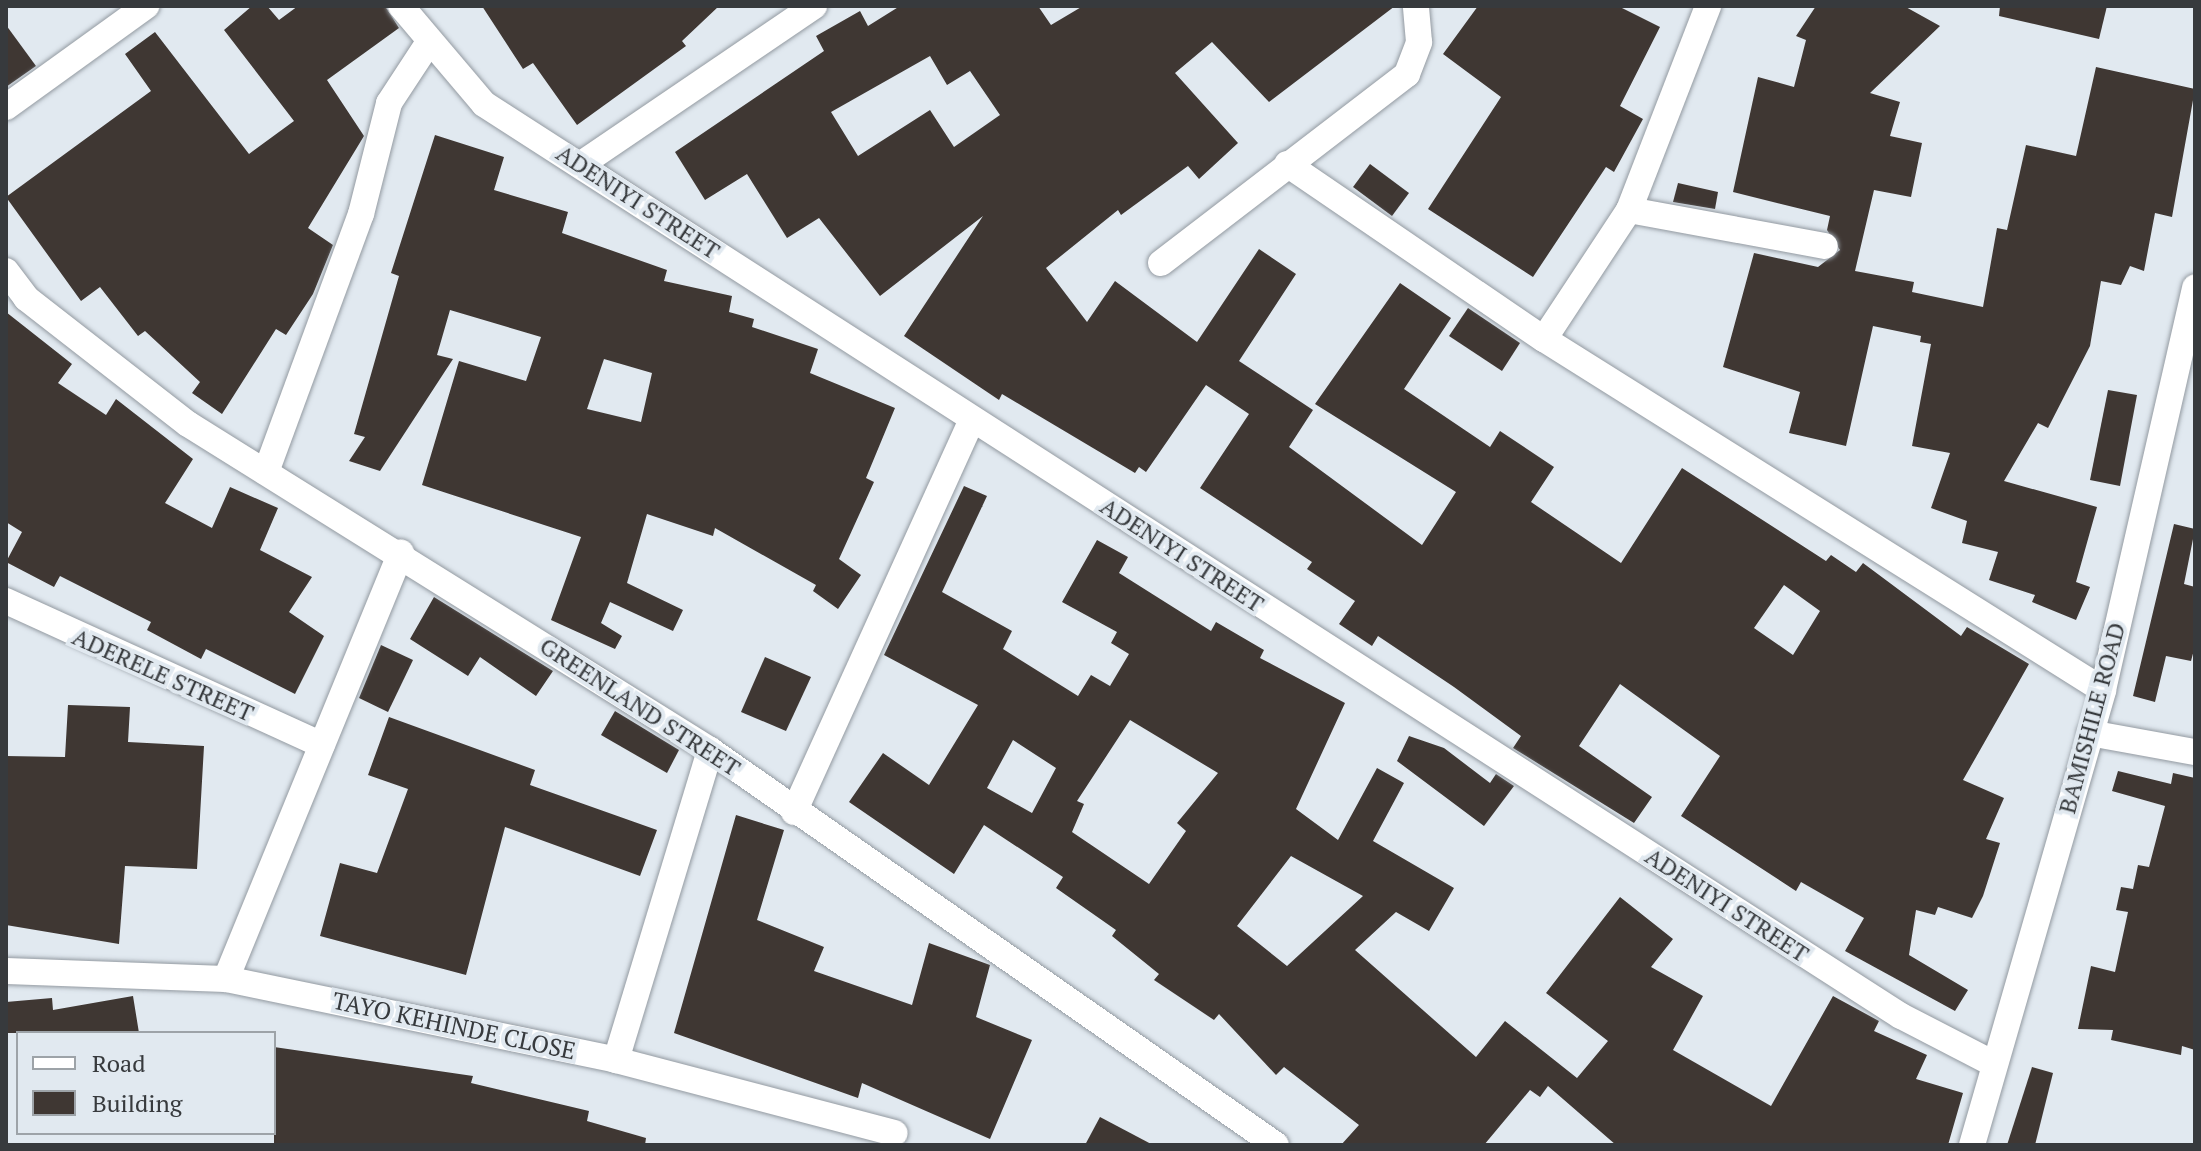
<!DOCTYPE html>
<html>
<head>
<meta charset="utf-8">
<style>
  body { margin:0 }
  #map { position:relative; width:2201px; height:1151px; overflow:hidden; background:#e1e9f0; font-family:"PT Serif",serif }
  div>[style] { position:absolute }
  .building>* { inset:0; background:#3f3733 }
  .roads { filter:drop-shadow(0 0 2px #939aa1) drop-shadow(0 0 2px #939aa1) }
  .street>* { height:26px; margin:-13px; padding:0 13px; transform-origin:13px; border-radius:13px; background:#fff }
  span { translate:-50% -50%; white-space:nowrap; text-align:center; line-height:1.15; -webkit-text-stroke:8px #e1e9f0; paint-order:stroke }
  .street-label { font-size:24px; color:#373a3d }
  .frame { position:absolute; inset:0; border:8px solid #373a3d; pointer-events:none }
  .legend { position:absolute; left:16px; top:1031px; width:260px; height:104px; box-sizing:border-box; background:#e1e9f0; border:2px solid #9da3a8; margin:0; padding:10px 14px; list-style:none; font-size:24px; color:#373a3d }
  .legend li { display:flex; align-items:center; gap:16px; height:40px }
  .legend b { width:40px; border:2px solid #9da3a8 }
</style>
</head>
<body>
<div id="map">
  <div class="building">
    <i style="clip-path:polygon(252px 6px,267px 6px,279px 20px,298px 6px,385px 6px,399px 28px,327px 80px,364px 136px,308px 228px,333px 245px,313px 294px,286px 335px,276px 329px,222px 414px,192px 393px,200px 382px,145px 331px,138px 336px,100px 287px,81px 301px,6px 197px,151px 91px,125px 54px,155px 32px,249px 154px,294px 121px,224px 30px)"></i>
    <i style="clip-path:polygon(482px 6px,719px 6px,682px 41px,686px 46px,577px 125px,533px 63px,523px 69px)"></i>
    <i style="clip-path:polygon(evenodd,900px 6px,1038px 6px,1051px 25px,1083px 6px,1395px 6px,1269px 102px,1212px 42px,1175px 73px,1238px 143px,1199px 179px,1188px 166px,1121px 215px,1118px 210px,1046px 268px,1087px 322px,1115px 281px,1197px 342px,1259px 249px,1296px 274px,1239px 361px,1313px 410px,1289px 447px,1422px 545px,1456px 492px,1315px 404px,1400px 283px,1451px 318px,1404px 389px,1490px 447px,1500px 431px,1554px 467px,1531px 502px,1621px 563px,1682px 468px,1826px 561px,1831px 555px,1856px 572px,1863px 563px,1961px 636px,1967px 627px,2029px 664px,1963px 780px,2004px 798px,1986px 839px,2000px 843px,1983px 896px,1972px 918px,1938px 907px,1935px 915px,1916px 910px,1909px 955px,1968px 990px,1955px 1011px,1845px 951px,1864px 918px,1801px 882px,1796px 891px,1681px 816px,1720px 756px,1620px 684px,1579px 746px,1652px 797px,1634px 823px,1513px 748px,1521px 736px,1454px 687px,1378px 636px,1372px 646px,1339px 624px,1355px 601px,1307px 569px,1312px 562px,1200px 488px,1249px 414px,1206px 385px,1146px 472px,1139px 467px,1135px 473px,1002px 394px,999px 400px,904px 336px,983px 216px,880px 296px,819px 218px,787px 238px,747px 174px,705px 200px,675px 152px,824px 51px,816px 36px,860px 11px,868px 26px,900px 6px,930px 56px,947px 85px,970px 71px,1000px 115px,954px 147px,930px 110px,858px 156px,831px 112px,930px 56px,900px 6px,1784px 585px,1820px 611px,1793px 655px,1754px 628px,1784px 585px)"></i>
    <i style="clip-path:polygon(1478px 6px,1618px 6px,1660px 27px,1620px 106px,1643px 119px,1614px 172px,1606px 167px,1533px 277px,1428px 209px,1501px 97px,1443px 54px)"></i>
    <i style="clip-path:polygon(1816px 6px,1904px 6px,1940px 26px,1870px 93px,1900px 102px,1890px 136px,1922px 143px,1911px 197px,1874px 190px,1855px 271px,1914px 282px,1912px 292px,1983px 307px,1997px 228px,2007px 230px,2026px 145px,2076px 156px,2096px 67px,2195px 89px,2172px 217px,2155px 213px,2144px 271px,2130px 266px,2121px 285px,2101px 281px,2090px 346px,2048px 428px,2038px 423px,2004px 481px,2097px 507px,2076px 582px,2090px 587px,2076px 620px,2032px 602px,2035px 595px,1989px 580px,1998px 552px,1962px 543px,1967px 521px,1931px 508px,1950px 453px,1912px 446px,1931px 344px,1920px 342px,1921px 336px,1873px 326px,1846px 446px,1789px 433px,1800px 392px,1723px 367px,1754px 253px,1818px 267px,1840px 250px,1827px 230px,1830px 216px,1733px 192px,1758px 77px,1794px 87px,1806px 40px,1796px 36px)"></i>
    <i style="clip-path:polygon(2000px 6px,2107px 6px,2099px 39px,1999px 16px)"></i>
    <i style="clip-path:polygon(6px 25px,36px 66px,6px 87px)"></i>
    <i style="clip-path:polygon(evenodd,435px 135px,504px 157px,494px 190px,568px 212px,562px 233px,667px 270px,664px 281px,732px 296px,729px 312px,754px 319px,752px 327px,818px 349px,810px 373px,895px 408px,866px 478px,874px 482px,839px 559px,861px 575px,838px 609px,813px 591px,816px 585px,715px 528px,713px 536px,647px 514px,627px 583px,683px 610px,673px 631px,610px 602px,601px 623px,622px 636px,615px 649px,551px 620px,581px 537px,422px 485px,459px 361px,526px 381px,541px 337px,450px 310px,437px 355px,453px 359px,380px 471px,349px 461px,365px 437px,354px 434px,399px 276px,391px 273px,435px 135px,604px 359px,652px 373px,641px 422px,587px 409px,604px 359px)"></i>
    <i style="clip-path:polygon(1370px 164px,1409px 193px,1392px 216px,1353px 187px)"></i>
    <i style="clip-path:polygon(1678px 183px,1718px 192px,1715px 209px,1673px 202px)"></i>
    <i style="clip-path:polygon(1468px 308px,1520px 343px,1502px 371px,1449px 336px)"></i>
    <i style="clip-path:polygon(6px 312px,72px 364px,58px 383px,106px 415px,116px 399px,193px 459px,165px 503px,212px 528px,230px 487px,278px 508px,260px 550px,312px 577px,289px 612px,324px 636px,295px 694px,206px 649px,201px 659px,147px 630px,151px 622px,60px 576px,54px 587px,6px 562px,22px 532px,6px 522px)"></i>
    <i style="clip-path:polygon(2108px 390px,2137px 395px,2120px 486px,2090px 480px)"></i>
    <i style="clip-path:polygon(evenodd,964px 486px,987px 496px,942px 592px,1012px 631px,1003px 649px,1078px 696px,1091px 675px,1110px 686px,1129px 654px,1111px 643px,1117px 632px,1062px 602px,1097px 540px,1128px 557px,1119px 573px,1211px 631px,1216px 622px,1264px 650px,1260px 658px,1345px 703px,1296px 809px,1338px 840px,1377px 768px,1404px 783px,1373px 841px,1454px 888px,1429px 931px,1396px 912px,1355px 950px,1476px 1057px,1505px 1021px,1577px 1078px,1608px 1041px,1546px 993px,1620px 897px,1673px 939px,1651px 967px,1703px 996px,1673px 1050px,1771px 1106px,1833px 996px,1879px 1021px,1874px 1031px,1927px 1055px,1916px 1079px,1963px 1093px,1948px 1145px,1616px 1145px,1548px 1086px,1540px 1097px,1530px 1090px,1484px 1145px,1341px 1145px,1359px 1125px,1284px 1067px,1276px 1075px,1219px 1014px,1214px 1020px,1154px 980px,1159px 974px,1112px 936px,1116px 930px,1056px 888px,1063px 877px,984px 825px,954px 874px,849px 802px,883px 753px,929px 785px,978px 705px,884px 655px,964px 486px,1130px 720px,1218px 773px,1177px 823px,1186px 831px,1149px 884px,1072px 832px,1084px 804px,1077px 801px,1130px 720px,964px 486px,1013px 740px,1056px 768px,1032px 813px,987px 788px,1013px 740px,964px 486px,1291px 856px,1363px 896px,1287px 966px,1237px 926px,1291px 856px)"></i>
    <i style="clip-path:polygon(2174px 524px,2195px 529px,2184px 584px,2195px 587px,2195px 646px,2191px 661px,2166px 656px,2155px 702px,2133px 696px)"></i>
    <i style="clip-path:polygon(434px 597px,553px 671px,536px 696px,480px 657px,468px 676px,410px 639px)"></i>
    <i style="clip-path:polygon(381px 645px,413px 660px,388px 712px,359px 698px)"></i>
    <i style="clip-path:polygon(765px 657px,811px 677px,786px 731px,741px 712px)"></i>
    <i style="clip-path:polygon(68px 705px,130px 707px,128px 742px,204px 746px,197px 869px,125px 866px,119px 944px,6px 925px,6px 756px,65px 757px)"></i>
    <i style="clip-path:polygon(615px 711px,679px 750px,667px 773px,601px 735px)"></i>
    <i style="clip-path:polygon(389px 717px,535px 770px,530px 785px,657px 830px,640px 876px,505px 827px,466px 975px,320px 936px,340px 863px,377px 873px,408px 789px,368px 775px)"></i>
    <i style="clip-path:polygon(1409px 736px,1444px 748px,1490px 783px,1496px 774px,1514px 786px,1484px 826px,1397px 761px)"></i>
    <i style="clip-path:polygon(2118px 771px,2171px 784px,2173px 773px,2195px 778px,2195px 1050px,2182px 1046px,2181px 1055px,2111px 1040px,2113px 1030px,2078px 1029px,2091px 966px,2115px 972px,2128px 912px,2116px 910px,2121px 887px,2133px 889px,2138px 865px,2149px 867px,2165px 806px,2112px 791px)"></i>
    <i style="clip-path:polygon(736px 815px,784px 830px,757px 920px,824px 947px,814px 971px,912px 1005px,929px 943px,990px 965px,976px 1017px,1032px 1040px,990px 1139px,862px 1083px,858px 1098px,674px 1033px)"></i>
    <i style="clip-path:polygon(133px 996px,139px 1033px,6px 1033px,6px 1002px,52px 998px,53px 1010px)"></i>
    <i style="clip-path:polygon(274px 1047px,473px 1076px,471px 1083px,589px 1111px,587px 1121px,646px 1138px,645px 1145px,274px 1145px)"></i>
    <i style="clip-path:polygon(2032px 1067px,2053px 1073px,2035px 1145px,2007px 1145px)"></i>
    <i style="clip-path:polygon(1100px 1117px,1153px 1145px,1085px 1145px)"></i>
  </div>
  <div class="roads">
    <div class="street">
      <i style="left:401px;top:6px;width:128px;rotate:49.7deg"></i>
      <i style="left:484px;top:104px;width:1685px;rotate:32.77deg"></i>
      <i style="left:1901px;top:1016px;width:105px;rotate:27.3deg"></i>
      <i style="left:6px;top:107px;width:173px;rotate:-35.8deg"></i>
      <i style="left:1287px;top:164px;width:311px;rotate:34.3deg"></i>
      <i style="left:1544px;top:339px;width:660px;rotate:32.12deg"></i>
      <i style="left:580px;top:165px;width:283px;rotate:-34.2deg"></i>
      <i style="left:1629px;top:210px;width:199px;rotate:10.4deg"></i>
      <i style="left:1161px;top:263px;width:310px;rotate:-37.5deg"></i>
      <i style="left:1407px;top:74px;width:34px;rotate:-69deg"></i>
      <i style="left:1419px;top:42px;width:36px;rotate:-95deg"></i>
      <i style="left:6px;top:271px;width:34px;rotate:53deg"></i>
      <i style="left:26px;top:298px;width:205px;rotate:37.9deg"></i>
      <i style="left:188px;top:424px;width:615px;rotate:31.99deg"></i>
      <i style="left:710px;top:750px;width:690px;rotate:34.91deg"></i>
      <i style="left:1544px;top:339px;width:154px;rotate:-56.6deg"></i>
      <i style="left:1629px;top:210px;width:219px;rotate:-68.8deg"></i>
      <i style="left:266px;top:472px;width:275px;rotate:-69.8deg"></i>
      <i style="left:361px;top:214px;width:114px;rotate:-75.8deg"></i>
      <i style="left:389px;top:103px;width:69px;rotate:-56.8deg"></i>
      <i style="left:6px;top:601px;width:347px;rotate:24.5deg"></i>
      <i style="left:2090px;top:733px;width:107px;rotate:10.3deg"></i>
      <i style="left:794px;top:812px;width:431px;rotate:-65.6deg"></i>
      <i style="left:6px;top:971px;width:220px;rotate:2.1deg"></i>
      <i style="left:226px;top:979px;width:398px;rotate:11.7deg"></i>
      <i style="left:616px;top:1060px;width:288px;rotate:14.7deg"></i>
      <i style="left:226px;top:979px;width:461px;rotate:-67.7deg"></i>
      <i style="left:616px;top:1060px;width:324px;rotate:-73.1deg"></i>
      <i style="left:1972px;top:1145px;width:473px;rotate:-73.9deg"></i>
      <i style="left:2103px;top:690px;width:413px;rotate:-77.1deg"></i>
    </div>
  </div>
  <div class="street-label">
    <span style="left:638px;top:202px;rotate:33deg">ADENIYI STREET</span>
    <span style="left:1182px;top:555px;rotate:33deg">ADENIYI STREET</span>
    <span style="left:163px;top:675px;rotate:24deg">ADERELE STREET</span>
    <span style="left:640px;top:707px;rotate:33deg">GREENLAND STREET</span>
    <span style="left:2092px;top:718px;rotate:-75deg">BAMISHILE ROAD</span>
    <span style="left:1727px;top:905px;rotate:33deg">ADENIYI STREET</span>
    <span style="left:454px;top:1026px;rotate:12deg">TAYO KEHINDE CLOSE</span>
  </div>
  <div class="frame"></div>
  <ul class="legend">
  <li><b style="height:10px;background:#fff"></b>Road</li>
  <li><b style="height:22px;background:#3f3733"></b>Building</li>
  </ul>
</div>
</body>
</html>
